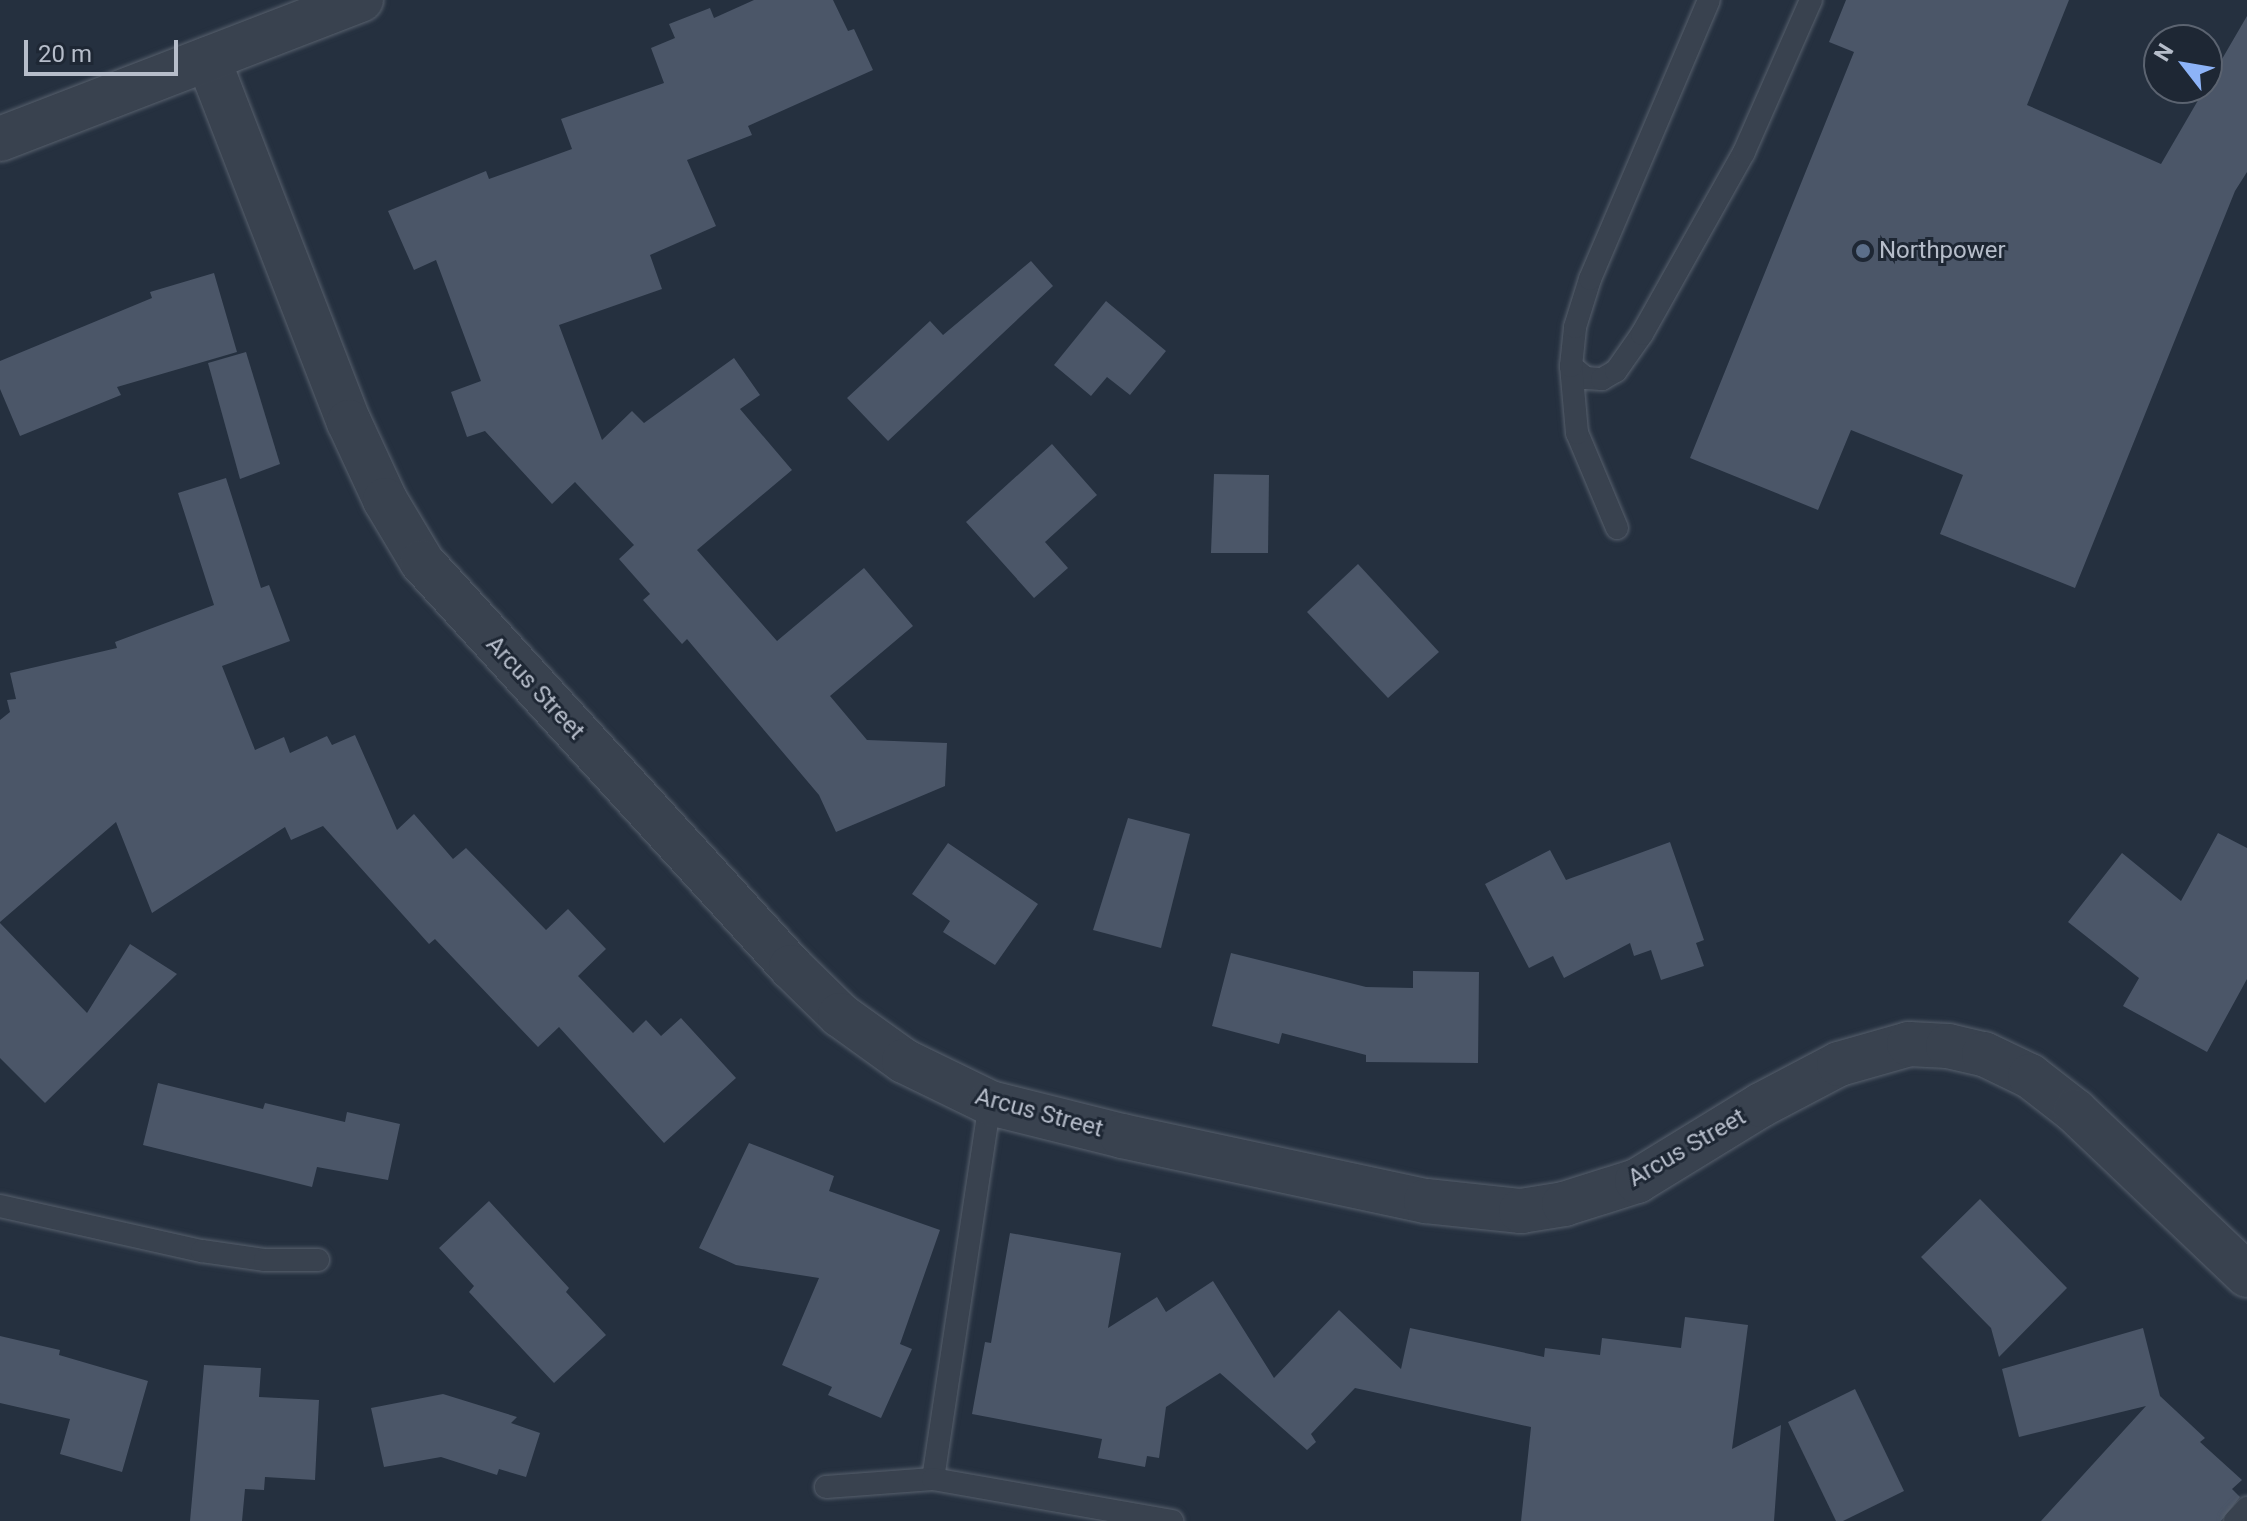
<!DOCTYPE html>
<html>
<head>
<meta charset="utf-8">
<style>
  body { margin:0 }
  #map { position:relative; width:2247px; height:1521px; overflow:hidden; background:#25303f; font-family:Roboto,sans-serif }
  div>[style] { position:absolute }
  .building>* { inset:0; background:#4b5668 }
  .roads { filter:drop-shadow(0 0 2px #57606d) drop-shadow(0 0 2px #57606d) }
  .service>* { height:22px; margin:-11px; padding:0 11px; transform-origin:11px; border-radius:11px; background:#39424f }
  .minor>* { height:44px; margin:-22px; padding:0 22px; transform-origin:22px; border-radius:22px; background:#39424f }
  .dots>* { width:22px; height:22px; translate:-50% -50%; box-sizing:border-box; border:4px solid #1e2734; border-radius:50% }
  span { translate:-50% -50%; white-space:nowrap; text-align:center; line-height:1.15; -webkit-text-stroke:6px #1e2734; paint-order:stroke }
  .poi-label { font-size:24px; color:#b6bdca }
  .left { translate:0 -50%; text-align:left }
  .street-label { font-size:24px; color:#b6bdca }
  .north { position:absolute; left:2143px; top:24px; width:80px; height:80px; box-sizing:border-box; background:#1e2734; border:2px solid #5b6370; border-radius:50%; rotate:301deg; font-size:22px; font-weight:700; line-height:32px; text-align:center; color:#b6bdca }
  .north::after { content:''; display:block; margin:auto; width:28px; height:36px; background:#8db3f7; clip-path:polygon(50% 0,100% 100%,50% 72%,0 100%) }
  .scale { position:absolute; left:24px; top:40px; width:154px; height:36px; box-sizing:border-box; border:4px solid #b6bdca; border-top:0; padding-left:10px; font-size:24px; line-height:28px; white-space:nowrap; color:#b6bdca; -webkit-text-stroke:6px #1e2734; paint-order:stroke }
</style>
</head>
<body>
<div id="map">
  <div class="building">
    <i style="clip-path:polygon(754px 0,833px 0,848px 31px,854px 29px,873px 70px,748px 126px,752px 135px,687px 160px,716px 226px,650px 255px,662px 289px,559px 325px,602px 440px,632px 411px,644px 423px,734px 358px,760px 395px,740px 409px,792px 470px,697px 550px,777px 641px,864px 568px,913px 626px,830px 696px,867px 740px,947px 743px,945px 786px,836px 832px,819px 795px,687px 639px,682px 644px,643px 600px,650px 594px,619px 559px,634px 545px,575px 482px,552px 504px,485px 431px,467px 437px,451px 392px,481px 381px,436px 260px,414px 270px,388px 211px,486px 171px,489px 179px,572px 149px,561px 119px,664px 83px,651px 48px,675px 38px,669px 24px,710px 8px,714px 18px)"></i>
    <i style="clip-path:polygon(1846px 0,2069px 0,2027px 105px,2161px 164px,2247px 16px,2247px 172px,2235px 191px,2075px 588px,1940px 534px,1963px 475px,1851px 430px,1818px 510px,1690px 458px,1854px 52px,1829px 42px)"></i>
    <i style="clip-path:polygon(1031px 261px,1053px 286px,888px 441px,847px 398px,930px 321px,943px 335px)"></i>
    <i style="clip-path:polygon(214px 273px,237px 352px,117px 387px,121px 395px,20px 436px,0 389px,0 361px,152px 298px,150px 292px)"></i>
    <i style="clip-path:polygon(1106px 301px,1166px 351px,1130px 395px,1107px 377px,1091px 396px,1054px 365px)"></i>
    <i style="clip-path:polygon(246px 352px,280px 464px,240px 479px,208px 363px)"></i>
    <i style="clip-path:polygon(1052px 444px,1097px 495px,1045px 542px,1068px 568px,1034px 598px,966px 522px)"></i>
    <i style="clip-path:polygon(1214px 474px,1269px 475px,1268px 553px,1211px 553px)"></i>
    <i style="clip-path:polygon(226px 478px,261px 588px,269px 585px,290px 641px,222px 666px,255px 750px,284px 737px,290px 753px,327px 736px,332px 745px,355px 735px,397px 830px,414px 814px,453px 859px,466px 848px,546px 930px,568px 909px,606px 949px,578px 976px,633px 1033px,646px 1020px,661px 1036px,681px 1018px,736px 1078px,664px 1143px,559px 1027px,538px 1047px,435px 939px,429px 944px,323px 826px,291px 840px,285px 827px,152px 913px,116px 822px,0 922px,0 720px,10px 712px,7px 700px,16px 699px,10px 673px,117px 648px,115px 642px,214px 605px,178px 493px)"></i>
    <i style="clip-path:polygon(1358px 564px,1439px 652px,1388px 698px,1307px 612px)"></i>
    <i style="clip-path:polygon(1128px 818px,1190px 834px,1161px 948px,1093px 930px)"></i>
    <i style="clip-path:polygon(2218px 833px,2247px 848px,2247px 979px,2207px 1052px,2123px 1006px,2139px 978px,2068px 922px,2122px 853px,2181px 901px)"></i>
    <i style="clip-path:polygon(1670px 842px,1704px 940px,1696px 943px,1704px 966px,1661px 980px,1651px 950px,1634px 956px,1630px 943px,1564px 978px,1553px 956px,1529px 968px,1485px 884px,1550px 850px,1566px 880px)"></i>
    <i style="clip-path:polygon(948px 843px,1038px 904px,995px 965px,943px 932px,950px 921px,912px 894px)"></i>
    <i style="clip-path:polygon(0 923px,87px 1013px,130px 944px,177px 974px,45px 1103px,0 1058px)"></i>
    <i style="clip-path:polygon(1231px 953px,1366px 987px,1413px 988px,1413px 971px,1479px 972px,1478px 1063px,1366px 1062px,1366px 1055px,1282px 1033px,1279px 1044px,1212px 1026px)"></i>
    <i style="clip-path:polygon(158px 1083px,263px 1109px,265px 1103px,345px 1122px,347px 1112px,400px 1124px,388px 1180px,317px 1167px,312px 1187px,143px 1145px)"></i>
    <i style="clip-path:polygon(749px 1143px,834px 1176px,829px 1191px,940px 1230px,900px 1344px,912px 1349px,881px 1418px,828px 1395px,832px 1387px,782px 1365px,819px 1278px,736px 1265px,699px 1248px)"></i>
    <i style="clip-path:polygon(1980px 1199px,2067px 1288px,1999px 1357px,1991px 1328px,1921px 1257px)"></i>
    <i style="clip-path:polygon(489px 1201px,569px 1288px,566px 1292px,606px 1335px,554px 1383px,469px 1292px,474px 1286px,439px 1248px)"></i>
    <i style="clip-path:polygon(1010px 1233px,1121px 1253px,1108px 1328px,1157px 1297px,1166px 1312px,1213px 1281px,1274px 1378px,1339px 1310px,1401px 1369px,1410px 1328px,1544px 1357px,1545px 1348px,1600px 1355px,1602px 1338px,1681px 1348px,1685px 1317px,1748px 1325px,1732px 1449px,1781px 1425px,1774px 1521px,1521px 1521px,1531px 1427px,1355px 1388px,1311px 1434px,1316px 1442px,1307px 1450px,1220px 1373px,1166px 1407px,1159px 1458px,1147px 1456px,1145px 1467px,1098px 1458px,1102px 1439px,972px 1414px,985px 1342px,991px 1343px)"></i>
    <i style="clip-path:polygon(2143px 1328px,2160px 1396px,2205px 1438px,2200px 1442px,2242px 1480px,2232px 1489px,2240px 1497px,2221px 1521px,2041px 1521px,2146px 1406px,2019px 1437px,2002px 1369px)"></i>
    <i style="clip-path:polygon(0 1336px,60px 1350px,59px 1355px,148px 1381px,122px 1472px,60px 1454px,70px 1419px,0 1403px)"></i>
    <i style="clip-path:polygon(204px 1365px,261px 1368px,259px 1397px,319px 1400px,315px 1480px,265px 1477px,264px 1490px,245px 1489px,242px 1521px,190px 1521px)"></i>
    <i style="clip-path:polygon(1855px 1389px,1904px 1491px,1843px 1521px,1836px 1521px,1788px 1422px)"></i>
    <i style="clip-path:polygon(443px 1394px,517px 1417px,511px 1423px,540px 1433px,526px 1477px,499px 1469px,497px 1475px,441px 1457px,384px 1467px,371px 1408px)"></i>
  </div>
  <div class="roads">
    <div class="service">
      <i style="left:1571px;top:366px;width:19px;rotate:39deg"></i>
      <i style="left:1586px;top:378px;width:16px;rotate:4deg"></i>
      <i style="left:1602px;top:379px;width:16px;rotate:-30deg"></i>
      <i style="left:1616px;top:371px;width:45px;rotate:-54.9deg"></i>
      <i style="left:1642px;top:334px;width:209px;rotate:-60.7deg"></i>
      <i style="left:1744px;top:152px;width:166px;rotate:-66.2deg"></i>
      <i style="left:1617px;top:528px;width:103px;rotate:-112.8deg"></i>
      <i style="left:1577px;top:433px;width:67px;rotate:-95.1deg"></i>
      <i style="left:1571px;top:366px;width:39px;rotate:-84deg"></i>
      <i style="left:1575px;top:327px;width:50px;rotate:-72.6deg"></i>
      <i style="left:1590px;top:279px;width:303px;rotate:-66.9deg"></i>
      <i style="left:0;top:1206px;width:207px;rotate:12.6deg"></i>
      <i style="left:202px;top:1251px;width:64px;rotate:8.1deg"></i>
      <i style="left:265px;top:1260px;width:53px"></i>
      <i style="left:933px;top:1479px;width:380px;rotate:-81.4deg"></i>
      <i style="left:826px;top:1487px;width:107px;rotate:-4.3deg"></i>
      <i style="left:933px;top:1479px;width:243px;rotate:10deg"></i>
      <i style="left:2235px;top:1521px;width:18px;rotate:-47deg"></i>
    </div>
    <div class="minor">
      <i style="left:208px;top:59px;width:389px;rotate:68.8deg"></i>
      <i style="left:349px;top:422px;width:86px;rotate:65.2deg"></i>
      <i style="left:385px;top:500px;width:72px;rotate:59.2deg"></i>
      <i style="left:422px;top:562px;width:548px;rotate:47.66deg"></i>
      <i style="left:791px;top:967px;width:69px;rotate:44.4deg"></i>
      <i style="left:840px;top:1015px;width:79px;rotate:35.7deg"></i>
      <i style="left:904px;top:1061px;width:96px;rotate:26deg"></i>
      <i style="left:990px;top:1103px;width:136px;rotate:14deg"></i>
      <i style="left:1122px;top:1136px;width:311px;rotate:12.1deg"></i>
      <i style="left:1426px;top:1201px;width:96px;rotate:6deg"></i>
      <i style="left:1521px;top:1211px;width:44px;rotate:-9.2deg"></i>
      <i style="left:1564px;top:1204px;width:77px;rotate:-17.5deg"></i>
      <i style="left:1637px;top:1181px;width:145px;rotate:-31.5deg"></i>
      <i style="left:1761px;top:1105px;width:88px;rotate:-27.7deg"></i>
      <i style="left:1839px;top:1064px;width:73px;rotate:-15.9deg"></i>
      <i style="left:1909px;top:1044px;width:39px;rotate:3deg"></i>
      <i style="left:1948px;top:1046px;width:37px;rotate:13deg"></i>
      <i style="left:1984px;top:1054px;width:51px;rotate:25.6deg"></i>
      <i style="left:2030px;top:1076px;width:57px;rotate:37.9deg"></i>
      <i style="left:2075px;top:1111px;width:238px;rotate:43.6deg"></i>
      <i style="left:0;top:139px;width:387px;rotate:-21.1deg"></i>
    </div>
  </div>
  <div class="dots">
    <i style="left:1863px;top:251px;background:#5c6f8a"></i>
  </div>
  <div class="poi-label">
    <span class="left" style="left:1879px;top:251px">Northpower</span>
  </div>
  <div class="street-label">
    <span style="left:535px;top:688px;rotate:47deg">Arcus Street</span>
    <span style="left:1039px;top:1113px;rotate:15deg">Arcus Street</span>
    <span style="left:1687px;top:1148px;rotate:-30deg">Arcus Street</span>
  </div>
  <div class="north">N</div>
  <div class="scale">20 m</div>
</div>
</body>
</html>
